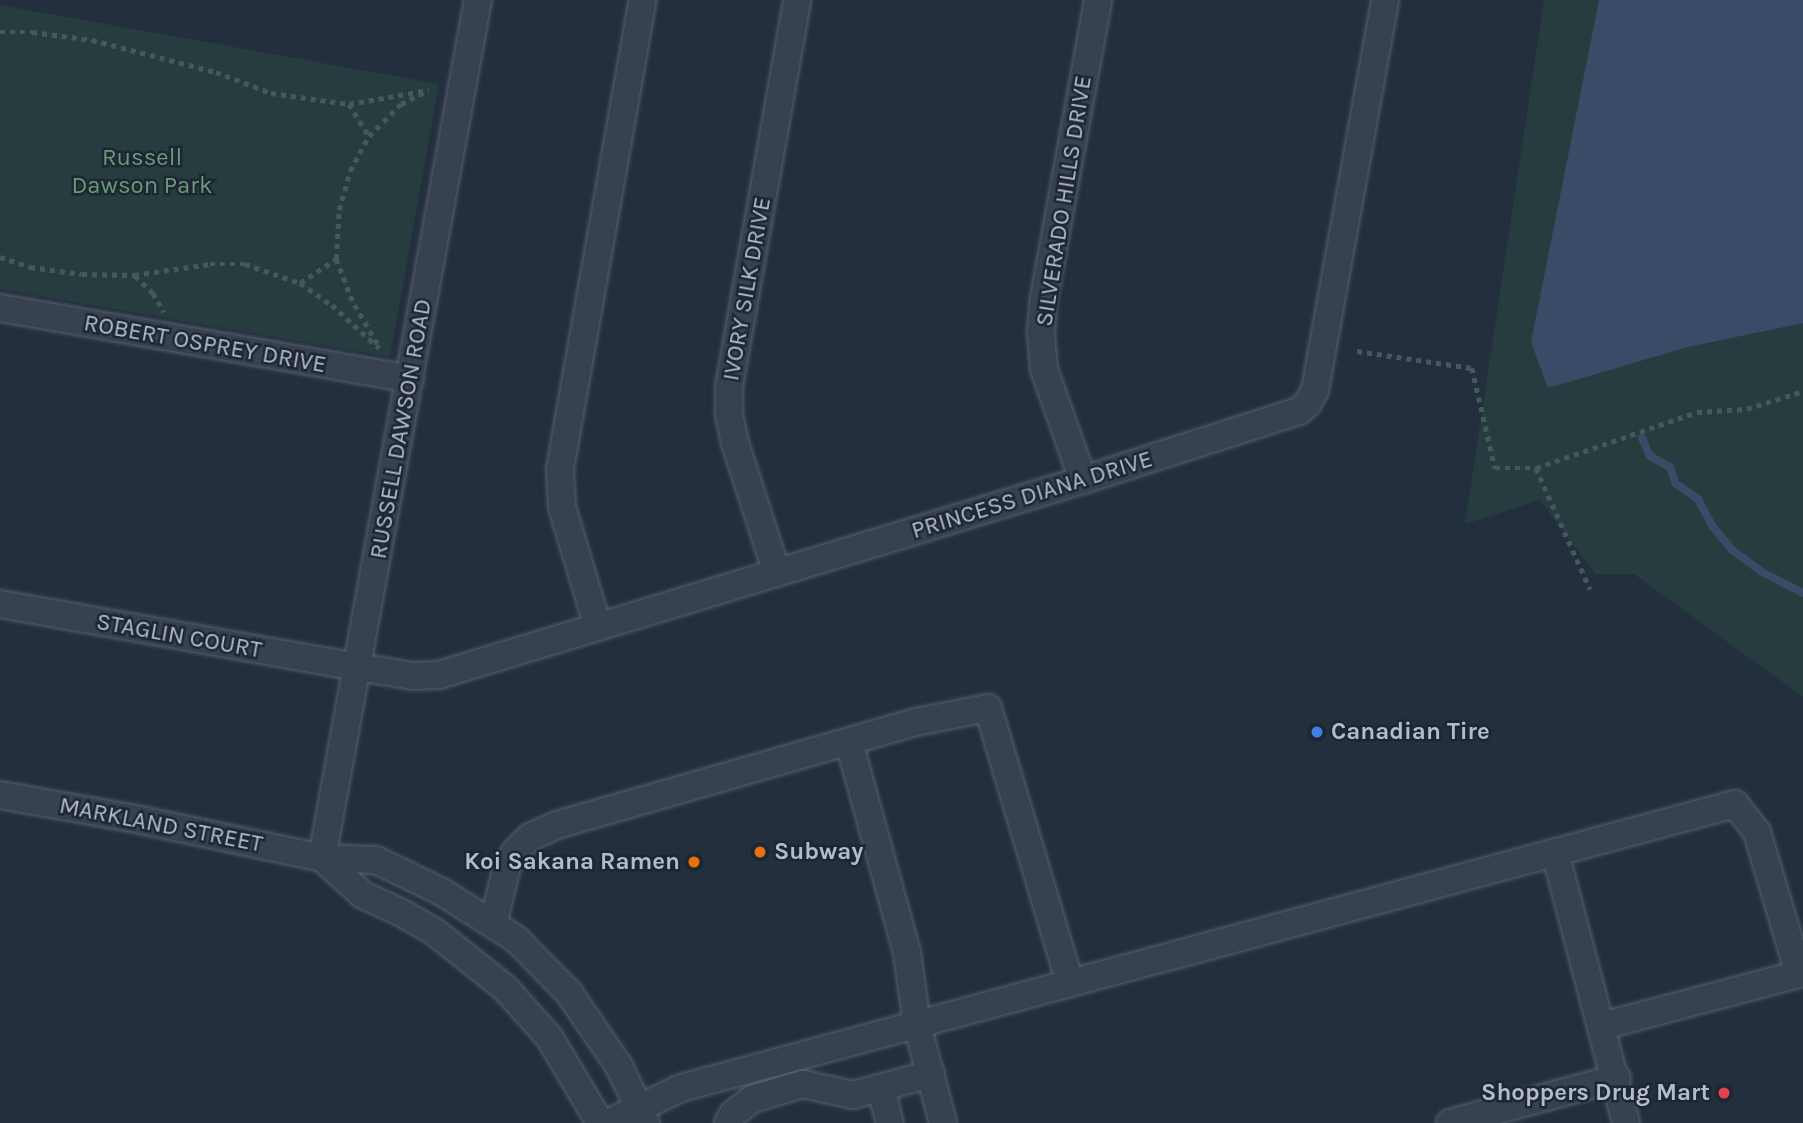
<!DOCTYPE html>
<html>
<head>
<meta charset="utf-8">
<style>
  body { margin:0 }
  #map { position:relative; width:1803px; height:1123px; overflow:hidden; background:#242f3e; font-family:Karla,sans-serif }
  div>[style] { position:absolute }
  .green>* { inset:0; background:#263c3f }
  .water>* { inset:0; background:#394c67 }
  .stream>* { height:8px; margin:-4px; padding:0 4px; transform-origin:4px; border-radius:4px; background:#394c67 }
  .path>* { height:4.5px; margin-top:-2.25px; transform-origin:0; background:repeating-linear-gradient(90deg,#44595c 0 5px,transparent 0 10px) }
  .roads { filter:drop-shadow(0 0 2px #565f6c) drop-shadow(0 0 2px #565f6c) }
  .minor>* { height:26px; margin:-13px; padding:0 13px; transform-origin:13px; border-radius:13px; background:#38414e }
  .dots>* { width:19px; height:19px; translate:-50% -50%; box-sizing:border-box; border:4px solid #1d2633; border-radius:50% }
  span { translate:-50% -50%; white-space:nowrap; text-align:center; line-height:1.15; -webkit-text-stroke:5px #1d2633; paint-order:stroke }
  .park-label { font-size:24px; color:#6b9a76 }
  .street-label { font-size:24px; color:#b4bcc9 }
  .poi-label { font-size:24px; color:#b4bcc9; font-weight:700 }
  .left { translate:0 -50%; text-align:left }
  .right { translate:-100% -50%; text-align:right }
</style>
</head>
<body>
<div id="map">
  <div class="green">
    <i style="clip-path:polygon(1544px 0,1803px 0,1803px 697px,1634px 574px,1595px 574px,1540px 500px,1465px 524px)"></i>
    <i style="clip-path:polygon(0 5px,439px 84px,390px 357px,0 289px)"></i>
  </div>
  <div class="water">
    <i style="clip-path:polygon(1599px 0,1803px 0,1803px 323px,1688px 347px,1548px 388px,1531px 342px)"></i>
  </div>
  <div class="stream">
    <i style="left:1642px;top:438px;width:20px;rotate:66deg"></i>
    <i style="left:1650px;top:456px;width:23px;rotate:29deg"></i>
    <i style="left:1670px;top:467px;width:18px;rotate:71deg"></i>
    <i style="left:1676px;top:484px;width:27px;rotate:34deg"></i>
    <i style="left:1698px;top:499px;width:32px;rotate:62deg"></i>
    <i style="left:1713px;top:527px;width:30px;rotate:50deg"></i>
    <i style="left:1732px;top:550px;width:39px;rotate:36deg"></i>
    <i style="left:1764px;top:573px;width:44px;rotate:27.1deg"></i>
  </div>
  <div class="path">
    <i style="left:0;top:32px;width:32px"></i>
    <i style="left:32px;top:32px;width:61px;rotate:7.6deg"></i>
    <i style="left:92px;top:40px;width:128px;rotate:14.5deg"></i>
    <i style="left:216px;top:72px;width:59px;rotate:20.9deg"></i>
    <i style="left:271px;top:93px;width:79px;rotate:8deg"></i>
    <i style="left:349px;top:104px;width:81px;rotate:-9.9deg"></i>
    <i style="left:349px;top:104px;width:38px;rotate:58deg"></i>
    <i style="left:0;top:257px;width:32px;rotate:18deg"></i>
    <i style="left:30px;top:267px;width:52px;rotate:7.7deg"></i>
    <i style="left:82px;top:274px;width:52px;rotate:1.1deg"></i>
    <i style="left:134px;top:275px;width:77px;rotate:-8.2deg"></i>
    <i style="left:210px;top:264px;width:35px"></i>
    <i style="left:245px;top:264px;width:58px;rotate:19.1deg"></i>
    <i style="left:300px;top:283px;width:39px;rotate:35deg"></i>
    <i style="left:332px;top:305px;width:64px;rotate:42.5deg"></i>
    <i style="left:135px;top:276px;width:25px;rotate:43deg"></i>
    <i style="left:153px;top:293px;width:22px;rotate:60deg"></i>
    <i style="left:300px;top:283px;width:43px;rotate:-33.7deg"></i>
    <i style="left:377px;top:344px;width:50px;rotate:-120.2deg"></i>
    <i style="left:352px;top:301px;width:45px;rotate:-110.9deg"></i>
    <i style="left:336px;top:259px;width:49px;rotate:-86.5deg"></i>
    <i style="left:339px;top:210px;width:41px;rotate:-74.2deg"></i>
    <i style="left:350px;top:171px;width:40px;rotate:-62deg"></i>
    <i style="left:369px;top:136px;width:45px;rotate:-45deg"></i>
    <i style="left:401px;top:104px;width:27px;rotate:-27deg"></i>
    <i style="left:1357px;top:351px;width:116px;rotate:8.4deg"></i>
    <i style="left:1472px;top:368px;width:103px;rotate:77deg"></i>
    <i style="left:1495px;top:468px;width:41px"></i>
    <i style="left:1536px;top:468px;width:133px;rotate:65.9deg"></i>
    <i style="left:1536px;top:468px;width:170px;rotate:-19.2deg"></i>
    <i style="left:1697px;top:412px;width:50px;rotate:-3.4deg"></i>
    <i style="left:1747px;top:409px;width:59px;rotate:-17.8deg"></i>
  </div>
  <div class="roads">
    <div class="minor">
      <i style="left:0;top:308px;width:416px;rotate:9.8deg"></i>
      <i style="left:1083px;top:480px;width:118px;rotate:-109.4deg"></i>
      <i style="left:1044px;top:369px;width:38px;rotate:-95deg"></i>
      <i style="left:1041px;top:331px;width:33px;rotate:-85deg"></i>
      <i style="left:1044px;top:298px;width:303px;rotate:-79.7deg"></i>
      <i style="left:777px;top:573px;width:137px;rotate:-107.9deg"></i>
      <i style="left:735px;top:443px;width:30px;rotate:-102deg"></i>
      <i style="left:729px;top:414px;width:27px;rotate:-90deg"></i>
      <i style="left:729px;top:387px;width:393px;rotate:-80deg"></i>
      <i style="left:0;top:604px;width:363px;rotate:10deg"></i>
      <i style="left:357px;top:667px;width:57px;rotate:9.1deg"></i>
      <i style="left:413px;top:676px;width:26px;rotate:-2deg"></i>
      <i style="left:439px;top:675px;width:673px;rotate:-16.85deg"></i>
      <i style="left:1083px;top:480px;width:227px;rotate:-17.7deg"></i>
      <i style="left:1299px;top:411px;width:12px;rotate:-42deg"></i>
      <i style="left:1308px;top:403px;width:15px;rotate:-62deg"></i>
      <i style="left:1315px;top:390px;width:396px;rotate:-79.8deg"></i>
      <i style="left:598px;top:627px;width:125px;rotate:-106.7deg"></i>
      <i style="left:562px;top:507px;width:38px;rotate:-93deg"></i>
      <i style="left:560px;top:469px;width:476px;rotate:-80deg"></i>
      <i style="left:849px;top:742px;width:219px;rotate:74.6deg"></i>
      <i style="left:907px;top:953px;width:72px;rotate:82deg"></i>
      <i style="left:917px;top:1024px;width:102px;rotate:75.3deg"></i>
      <i style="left:0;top:795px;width:138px;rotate:10deg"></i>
      <i style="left:136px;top:819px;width:190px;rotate:11.8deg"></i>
      <i style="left:322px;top:858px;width:54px;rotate:2.1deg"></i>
      <i style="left:376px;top:860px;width:73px;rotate:25.9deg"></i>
      <i style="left:442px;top:892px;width:88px;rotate:32.4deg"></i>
      <i style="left:516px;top:939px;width:76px;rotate:45.5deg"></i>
      <i style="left:569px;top:993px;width:88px;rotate:55.6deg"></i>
      <i style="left:619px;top:1066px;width:63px;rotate:64.7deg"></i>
      <i style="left:1555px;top:852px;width:280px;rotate:75.3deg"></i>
      <i style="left:322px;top:858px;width:872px;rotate:-79.7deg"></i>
      <i style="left:322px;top:858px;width:55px;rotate:42.1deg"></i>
      <i style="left:363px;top:895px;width:43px;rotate:24.8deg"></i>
      <i style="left:402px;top:913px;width:39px;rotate:30deg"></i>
      <i style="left:436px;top:933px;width:88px;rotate:38.6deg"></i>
      <i style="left:505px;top:988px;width:66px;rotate:48.1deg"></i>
      <i style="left:549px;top:1037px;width:100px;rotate:59.3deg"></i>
      <i style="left:493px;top:924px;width:60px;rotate:-76.4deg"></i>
      <i style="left:507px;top:866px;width:16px;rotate:-60deg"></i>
      <i style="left:515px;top:852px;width:21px;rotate:-45deg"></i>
      <i style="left:530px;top:837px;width:30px;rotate:-24deg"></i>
      <i style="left:557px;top:825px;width:373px;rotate:-16deg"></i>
      <i style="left:916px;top:722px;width:73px;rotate:-11deg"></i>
      <i style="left:988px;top:708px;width:287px;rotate:73.4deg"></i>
      <i style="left:881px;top:1088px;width:36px;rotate:76deg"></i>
      <i style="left:608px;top:1123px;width:81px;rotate:-25.6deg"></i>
      <i style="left:681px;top:1088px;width:1092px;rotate:-15.08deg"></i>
      <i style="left:1735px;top:804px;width:36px;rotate:52deg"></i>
      <i style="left:1757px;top:832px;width:148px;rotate:73.5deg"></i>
      <i style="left:1799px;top:974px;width:204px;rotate:165.2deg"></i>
      <i style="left:728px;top:1123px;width:10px;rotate:-61deg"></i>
      <i style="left:733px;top:1114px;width:24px;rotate:-38deg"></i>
      <i style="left:752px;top:1099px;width:53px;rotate:-16.4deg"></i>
      <i style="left:803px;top:1084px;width:51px;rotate:12.4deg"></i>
      <i style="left:853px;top:1095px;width:81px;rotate:-15.1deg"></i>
      <i style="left:1450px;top:1123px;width:173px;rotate:-15.1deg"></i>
    </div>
  </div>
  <div class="dots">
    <i style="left:1317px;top:732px;background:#3f7fe0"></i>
    <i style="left:760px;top:852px;background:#e8710a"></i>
    <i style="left:694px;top:862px;background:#e8710a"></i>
    <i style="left:1724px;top:1093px;background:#e0444e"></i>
  </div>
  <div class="park-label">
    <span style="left:142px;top:172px">Russell<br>Dawson Park</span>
  </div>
  <div class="street-label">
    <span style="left:1064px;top:201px;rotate:-81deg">SILVERADO HILLS DRIVE</span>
    <span style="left:747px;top:289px;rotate:-80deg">IVORY SILK DRIVE</span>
    <span style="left:205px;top:344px;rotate:10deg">ROBERT OSPREY DRIVE</span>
    <span style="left:401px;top:429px;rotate:-80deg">RUSSELL DAWSON ROAD</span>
    <span style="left:1032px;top:495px;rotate:-17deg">PRINCESS DIANA DRIVE</span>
    <span style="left:179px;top:636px;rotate:10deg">STAGLIN COURT</span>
    <span style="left:161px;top:825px;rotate:11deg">MARKLAND STREET</span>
  </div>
  <div class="poi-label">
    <span class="left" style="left:1331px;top:732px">Canadian Tire</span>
    <span class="left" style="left:774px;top:852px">Subway</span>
    <span class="right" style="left:680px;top:862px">Koi Sakana Ramen</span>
    <span class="right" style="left:1710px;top:1093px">Shoppers Drug Mart</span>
  </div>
</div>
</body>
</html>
